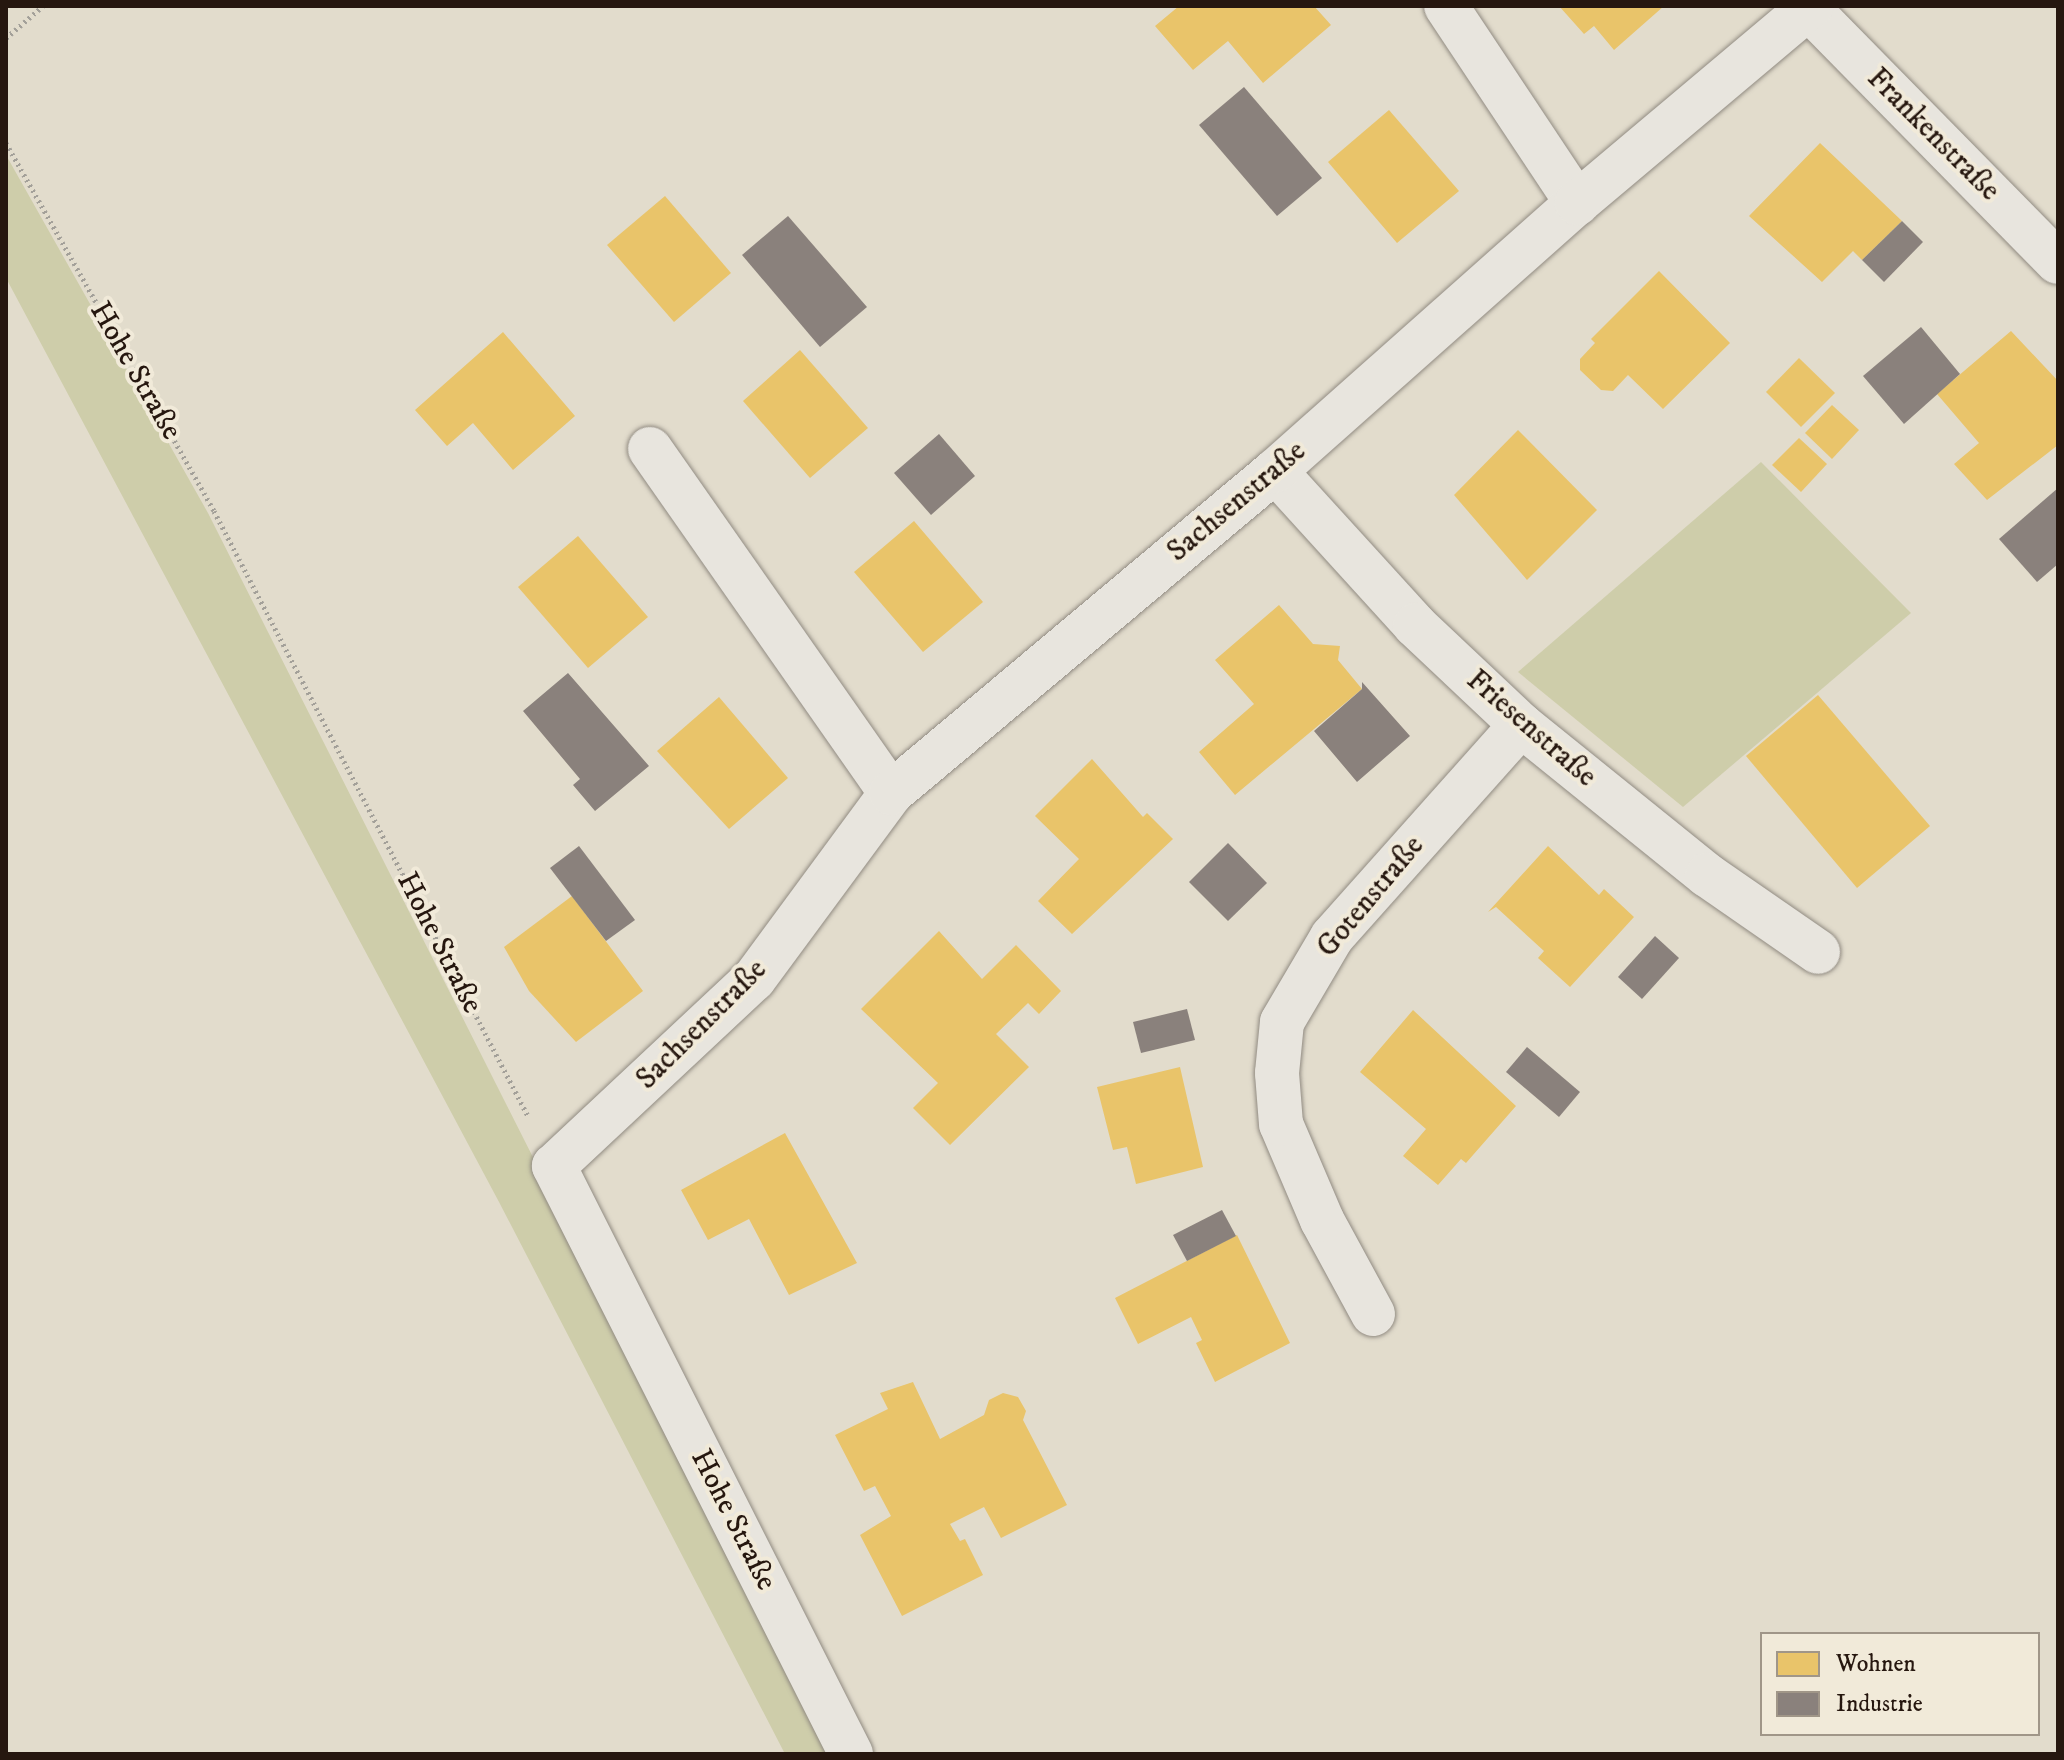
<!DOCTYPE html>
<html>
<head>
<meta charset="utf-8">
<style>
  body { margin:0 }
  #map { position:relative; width:2064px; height:1760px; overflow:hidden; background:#e2dccc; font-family:"IM FELL DW Pica",serif }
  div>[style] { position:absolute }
  .green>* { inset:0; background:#cecdaa }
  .homes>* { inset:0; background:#e9c46a }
  .industry>* { inset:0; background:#8a817c }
  .path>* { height:5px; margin-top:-2.5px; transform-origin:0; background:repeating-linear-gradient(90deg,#a3a099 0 2px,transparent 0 6px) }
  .roads { filter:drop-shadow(0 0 2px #918b82) drop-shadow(0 0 2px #918b82) }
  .minor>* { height:44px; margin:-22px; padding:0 22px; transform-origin:22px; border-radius:22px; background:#e8e5de }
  span { translate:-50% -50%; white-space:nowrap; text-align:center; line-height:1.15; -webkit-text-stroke:8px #f1ead9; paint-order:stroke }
  .street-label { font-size:30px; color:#26170f }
  .frame { position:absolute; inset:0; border:8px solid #26170f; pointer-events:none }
  .legend { position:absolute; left:1760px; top:1632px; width:280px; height:104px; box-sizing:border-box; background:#f1ead9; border:2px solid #a09688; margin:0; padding:10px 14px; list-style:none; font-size:24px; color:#26170f }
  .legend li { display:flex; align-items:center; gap:16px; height:40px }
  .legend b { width:40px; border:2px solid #a09688 }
</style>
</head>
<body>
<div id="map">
  <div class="green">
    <i style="clip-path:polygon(6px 155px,208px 513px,834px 1754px,785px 1754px,499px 1202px,6px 278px)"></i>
    <i style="clip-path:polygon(1761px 462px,1911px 613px,1683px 807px,1518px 672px)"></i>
  </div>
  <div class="homes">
    <i style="clip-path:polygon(1179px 6px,1314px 6px,1331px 25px,1263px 83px,1228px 41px,1193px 70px,1155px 26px)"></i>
    <i style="clip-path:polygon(1559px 6px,1664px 6px,1614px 50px,1594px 26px,1584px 34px)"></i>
    <i style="clip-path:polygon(1389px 110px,1459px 191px,1397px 243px,1328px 162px)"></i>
    <i style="clip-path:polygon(1820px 143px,1902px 221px,1862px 260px,1853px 251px,1822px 282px,1749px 216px)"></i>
    <i style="clip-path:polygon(665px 196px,731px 273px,674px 322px,607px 245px)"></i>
    <i style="clip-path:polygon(1659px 271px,1730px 343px,1663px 409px,1628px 375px,1613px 391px,1601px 390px,1580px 370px,1580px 359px,1595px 343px,1591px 339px)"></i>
    <i style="clip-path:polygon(2011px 331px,2058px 381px,2058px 445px,1987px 500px,1954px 464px,1979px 443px,1937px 394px)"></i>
    <i style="clip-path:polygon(503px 332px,575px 416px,513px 470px,473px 423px,447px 446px,415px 410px)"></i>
    <i style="clip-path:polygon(800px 350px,868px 428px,810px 478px,743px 401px)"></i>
    <i style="clip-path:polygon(1799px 358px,1835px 393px,1801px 427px,1766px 392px)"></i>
    <i style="clip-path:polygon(1832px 405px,1859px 430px,1832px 459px,1805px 433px)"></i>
    <i style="clip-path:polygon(1518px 430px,1597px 510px,1527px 580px,1454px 495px)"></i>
    <i style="clip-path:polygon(1799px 438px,1827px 464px,1801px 492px,1772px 465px)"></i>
    <i style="clip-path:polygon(914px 521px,983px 602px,923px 652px,854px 572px)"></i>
    <i style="clip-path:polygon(578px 536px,648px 617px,588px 668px,518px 587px)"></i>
    <i style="clip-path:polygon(1279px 605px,1313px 644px,1340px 646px,1338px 660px,1362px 689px,1235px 795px,1199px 752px,1254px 704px,1215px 660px)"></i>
    <i style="clip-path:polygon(1818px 695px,1930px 826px,1857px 888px,1746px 756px)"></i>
    <i style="clip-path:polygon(719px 697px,788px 778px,729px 829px,657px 751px)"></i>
    <i style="clip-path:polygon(1092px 759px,1143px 817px,1147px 813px,1173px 839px,1072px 934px,1038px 901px,1079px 859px,1035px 816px)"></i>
    <i style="clip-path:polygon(1548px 846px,1599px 895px,1604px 889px,1634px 917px,1570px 987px,1538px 958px,1544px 951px,1496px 907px,1488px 912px)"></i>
    <i style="clip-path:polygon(572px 896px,643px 991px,576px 1042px,529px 991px,504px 947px)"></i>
    <i style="clip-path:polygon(939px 931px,982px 979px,1016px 945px,1061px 991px,1039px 1014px,1028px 1003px,996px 1034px,1029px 1067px,950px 1145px,913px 1108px,938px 1083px,861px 1009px)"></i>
    <i style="clip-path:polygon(1413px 1010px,1516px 1106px,1466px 1163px,1461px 1159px,1438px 1185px,1403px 1156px,1426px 1129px,1360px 1072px)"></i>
    <i style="clip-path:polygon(1180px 1067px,1203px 1167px,1136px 1184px,1127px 1147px,1113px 1150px,1097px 1087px)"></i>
    <i style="clip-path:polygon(785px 1133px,857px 1263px,789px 1295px,749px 1219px,708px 1240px,681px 1190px)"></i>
    <i style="clip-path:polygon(1237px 1235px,1290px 1343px,1215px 1382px,1196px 1343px,1202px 1340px,1191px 1317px,1138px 1344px,1115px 1298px)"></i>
    <i style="clip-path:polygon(913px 1382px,940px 1439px,984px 1415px,989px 1400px,1003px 1393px,1018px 1397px,1026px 1411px,1023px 1420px,1067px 1505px,1001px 1538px,984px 1507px,950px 1524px,960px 1541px,965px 1539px,983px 1575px,902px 1616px,860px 1535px,891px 1516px,875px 1486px,864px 1491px,835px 1435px,888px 1409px,880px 1393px)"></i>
  </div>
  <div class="industry">
    <i style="clip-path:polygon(1244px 87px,1322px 178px,1277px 216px,1199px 125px)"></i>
    <i style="clip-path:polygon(788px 216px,867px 307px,820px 347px,742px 255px)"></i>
    <i style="clip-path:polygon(1902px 221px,1923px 242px,1884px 282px,1862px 260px)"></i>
    <i style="clip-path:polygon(1921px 327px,1960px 374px,1904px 424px,1863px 376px)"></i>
    <i style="clip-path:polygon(939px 434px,975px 476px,931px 515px,894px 473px)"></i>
    <i style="clip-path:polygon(2058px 488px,2058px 564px,2037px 582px,1999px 539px)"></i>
    <i style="clip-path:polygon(568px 673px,649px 766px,595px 811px,573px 785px,580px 779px,523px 711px)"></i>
    <i style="clip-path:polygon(1362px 682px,1410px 736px,1357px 782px,1314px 731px,1362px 689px)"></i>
    <i style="clip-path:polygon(1228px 843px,1267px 883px,1228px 921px,1189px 882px)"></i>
    <i style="clip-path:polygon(579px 846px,635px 920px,606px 941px,550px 868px)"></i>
    <i style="clip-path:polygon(1655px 936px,1679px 958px,1642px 999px,1618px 977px)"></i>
    <i style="clip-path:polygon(1187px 1009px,1195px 1040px,1141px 1053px,1133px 1022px)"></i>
    <i style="clip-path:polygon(1527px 1047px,1580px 1092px,1559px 1117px,1506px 1072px)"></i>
    <i style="clip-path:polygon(1222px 1210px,1236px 1236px,1187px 1261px,1173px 1235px)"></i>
  </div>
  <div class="path">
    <i style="left:6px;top:38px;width:49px;rotate:-40.9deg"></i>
    <i style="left:6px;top:143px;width:423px;rotate:60.5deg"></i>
    <i style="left:214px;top:511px;width:682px;rotate:62.57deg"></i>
  </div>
  <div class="roads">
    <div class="minor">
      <i style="left:1446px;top:6px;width:237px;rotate:56.4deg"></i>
      <i style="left:1808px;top:8px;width:356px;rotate:45.5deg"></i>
      <i style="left:650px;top:449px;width:420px;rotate:55deg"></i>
      <i style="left:1275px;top:471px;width:208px;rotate:47.7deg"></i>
      <i style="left:1415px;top:625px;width:146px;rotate:43.3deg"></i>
      <i style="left:1521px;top:725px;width:239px;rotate:38.9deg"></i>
      <i style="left:1707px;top:875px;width:135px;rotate:34.7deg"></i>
      <i style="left:1373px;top:1314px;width:107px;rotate:-118.5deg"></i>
      <i style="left:1322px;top:1220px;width:104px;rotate:-113.1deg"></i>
      <i style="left:1281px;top:1124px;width:51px;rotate:-94.5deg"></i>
      <i style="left:1277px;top:1073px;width:51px;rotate:-84.4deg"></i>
      <i style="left:1282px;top:1022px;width:99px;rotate:-59.5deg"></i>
      <i style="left:1332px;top:937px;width:284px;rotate:-48.3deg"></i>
      <i style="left:851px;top:1754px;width:659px;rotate:-116.8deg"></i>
      <i style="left:554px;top:1166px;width:274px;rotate:-43.1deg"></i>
      <i style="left:754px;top:979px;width:231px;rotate:-53.6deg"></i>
      <i style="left:891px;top:793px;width:501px;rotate:-39.98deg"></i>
      <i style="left:1275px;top:471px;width:404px;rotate:-41.6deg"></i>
      <i style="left:1577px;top:203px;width:306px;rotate:-40.1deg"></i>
    </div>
  </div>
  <div class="street-label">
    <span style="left:1933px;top:135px;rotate:45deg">Frankenstraße</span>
    <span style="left:135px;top:371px;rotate:60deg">Hohe Straße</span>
    <span style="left:1237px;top:502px;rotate:-40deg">Sachsenstraße</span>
    <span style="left:1531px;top:729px;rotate:41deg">Friesenstraße</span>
    <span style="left:1371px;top:897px;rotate:-50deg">Gotenstraße</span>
    <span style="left:439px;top:943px;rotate:63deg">Hohe Straße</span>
    <span style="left:702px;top:1025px;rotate:-45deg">Sachsenstraße</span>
    <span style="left:733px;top:1520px;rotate:63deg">Hohe Straße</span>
  </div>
  <div class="frame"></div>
  <ul class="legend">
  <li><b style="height:22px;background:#e9c46a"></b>Wohnen</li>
  <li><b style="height:22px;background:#8a817c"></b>Industrie</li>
  </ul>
</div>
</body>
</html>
